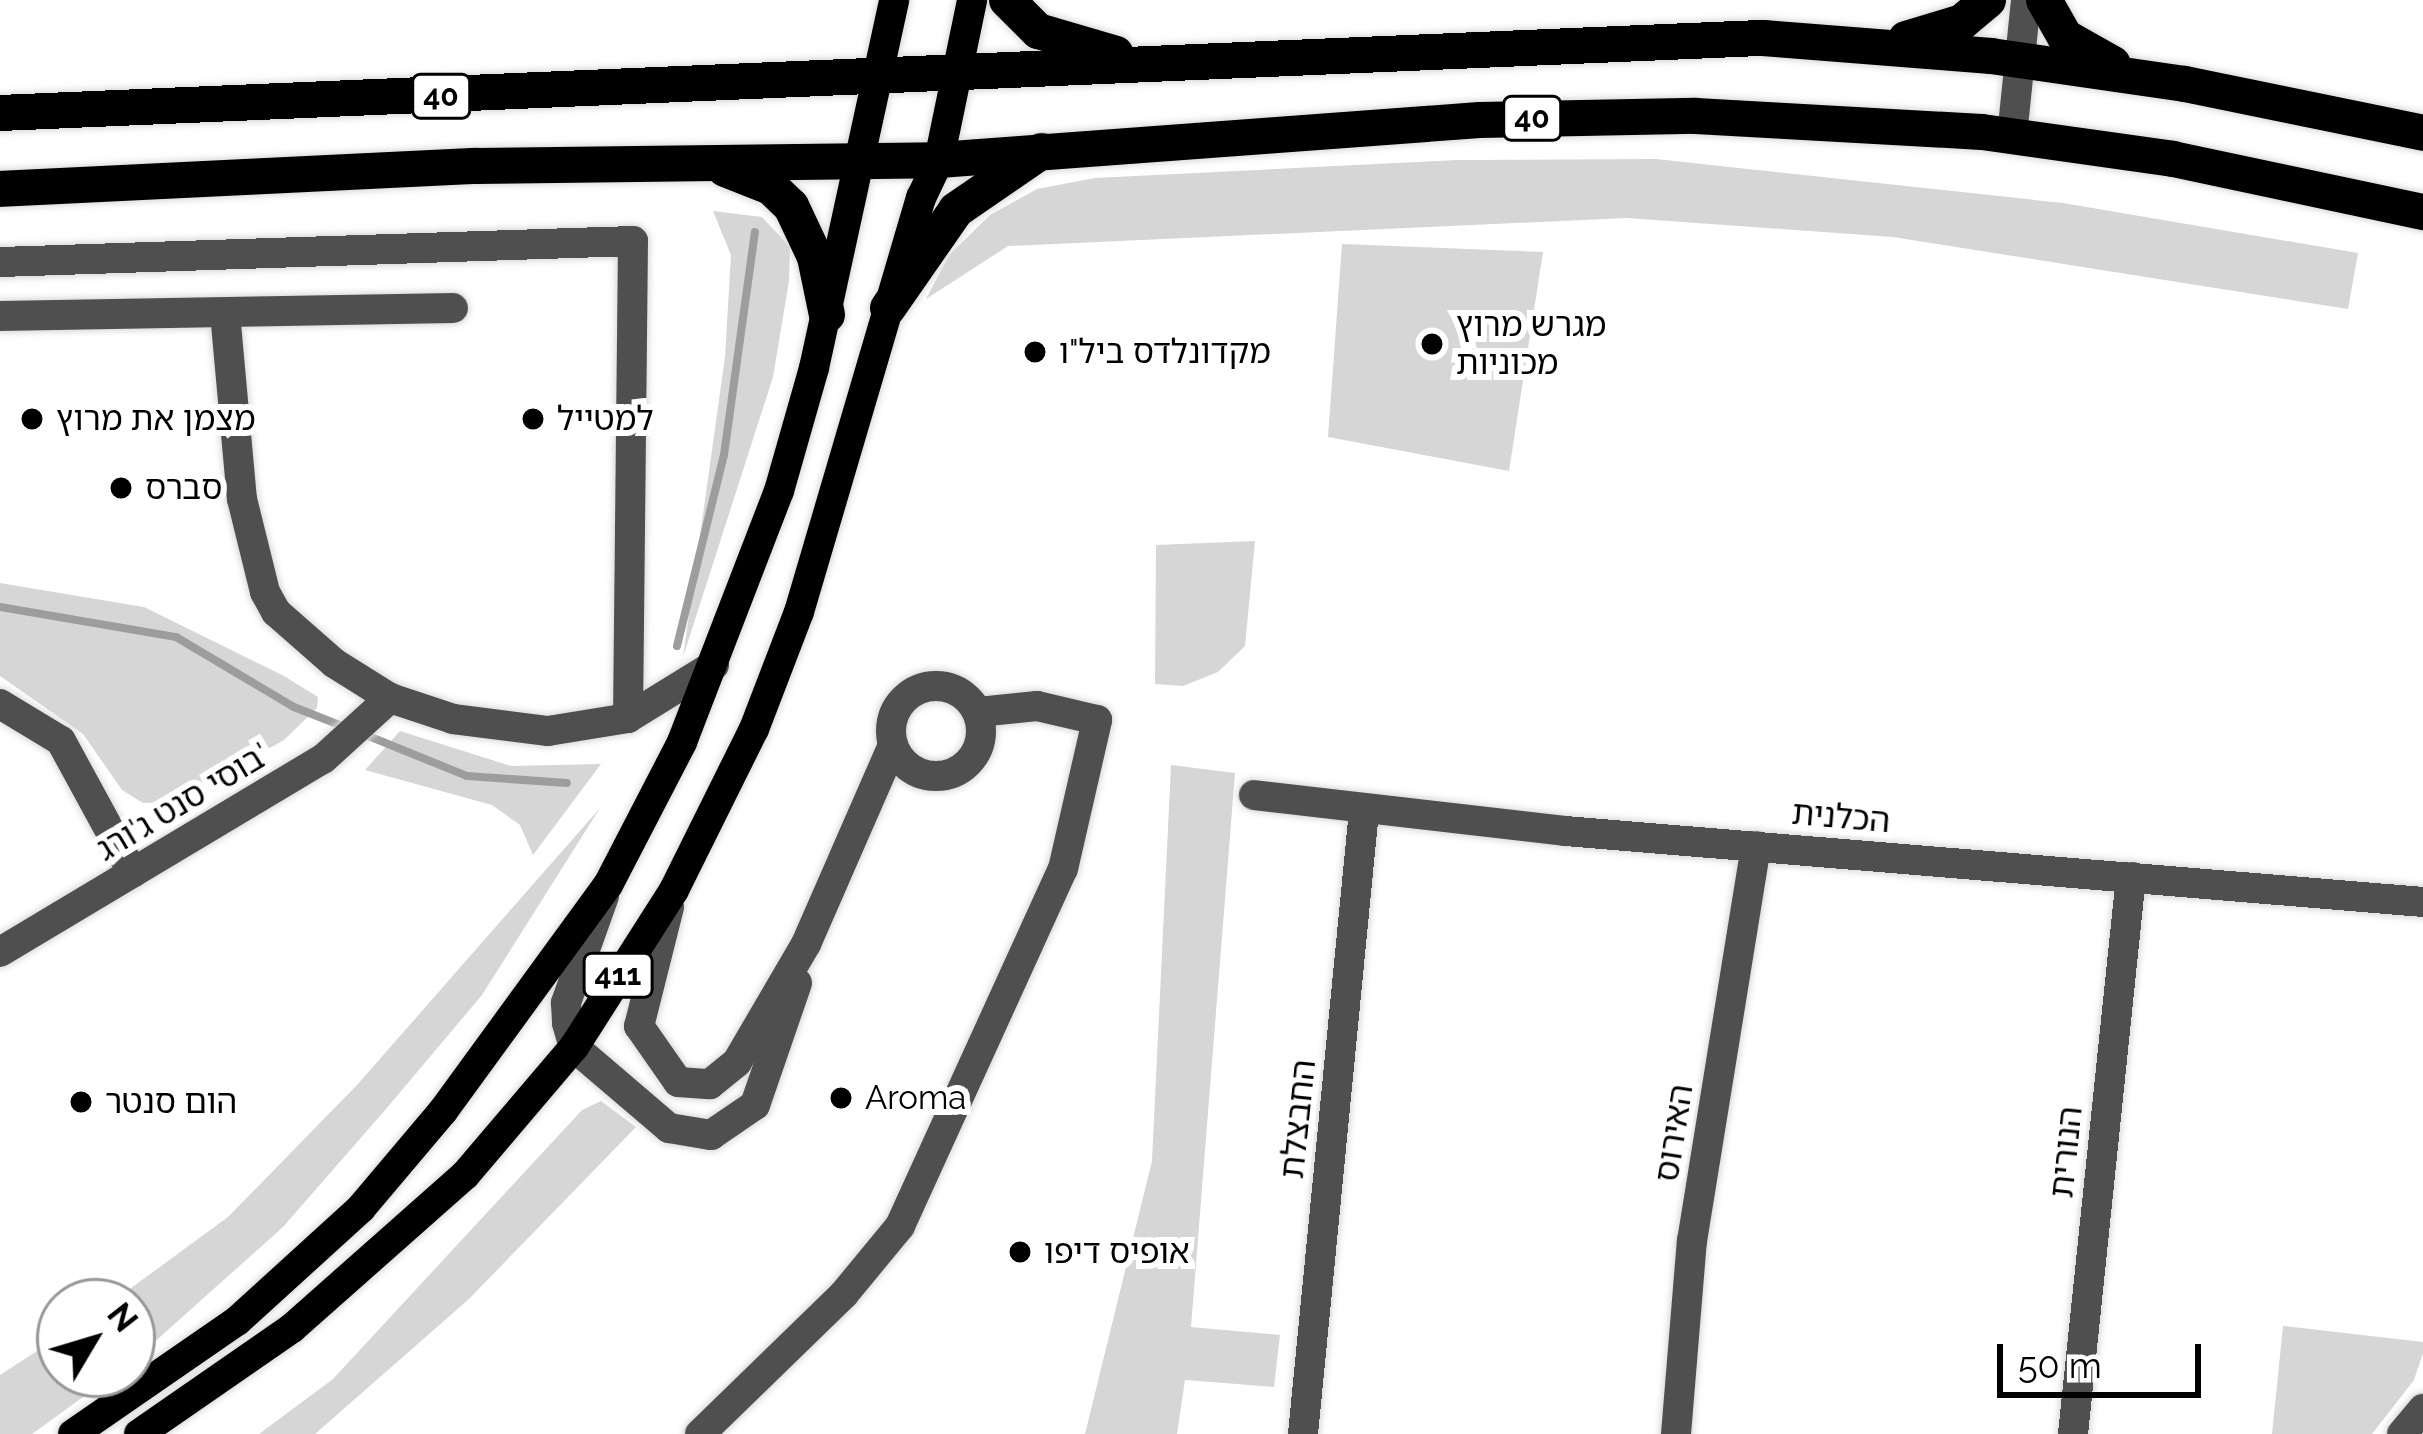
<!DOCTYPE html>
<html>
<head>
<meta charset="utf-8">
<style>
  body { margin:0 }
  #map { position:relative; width:2423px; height:1434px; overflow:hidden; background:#fff; font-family:Raleway,"Noto Sans Hebrew",sans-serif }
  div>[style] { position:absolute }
  .green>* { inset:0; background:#d6d6d6 }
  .stream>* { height:8px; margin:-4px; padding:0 4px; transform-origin:4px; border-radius:4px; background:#9d9d9d }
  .roads { filter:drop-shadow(0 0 3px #dbdbdb) drop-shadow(0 0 3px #dbdbdb) }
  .minor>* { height:30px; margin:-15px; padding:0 15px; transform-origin:15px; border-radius:15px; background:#4f4f4f }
  .minor>.ring { margin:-15px; padding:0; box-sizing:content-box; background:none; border:30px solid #4f4f4f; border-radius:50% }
  .major>* { height:30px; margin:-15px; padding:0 15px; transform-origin:15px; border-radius:15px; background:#000 }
  .highway>* { height:36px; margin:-18px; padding:0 18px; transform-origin:18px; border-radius:18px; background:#000 }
  .dots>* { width:33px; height:33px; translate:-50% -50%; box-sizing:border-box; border:6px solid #fff; border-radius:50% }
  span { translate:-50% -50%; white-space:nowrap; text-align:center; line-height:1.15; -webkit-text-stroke:12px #fff; paint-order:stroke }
  .shield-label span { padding:3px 9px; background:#fff; border:3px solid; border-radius:9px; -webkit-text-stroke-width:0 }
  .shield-label { font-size:30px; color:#000; font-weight:700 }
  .poi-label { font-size:33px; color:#000 }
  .left { translate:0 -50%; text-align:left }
  .street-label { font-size:33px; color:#000 }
  .north { position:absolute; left:36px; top:1278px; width:120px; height:120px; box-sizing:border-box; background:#fff; border:3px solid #999; border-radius:50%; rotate:52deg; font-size:33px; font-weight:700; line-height:48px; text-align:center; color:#000 }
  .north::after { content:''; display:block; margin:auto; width:42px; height:54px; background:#000; clip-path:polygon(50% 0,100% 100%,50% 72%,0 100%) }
  .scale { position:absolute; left:1997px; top:1344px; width:204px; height:54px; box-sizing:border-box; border:6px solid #000; border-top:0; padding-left:15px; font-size:36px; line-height:42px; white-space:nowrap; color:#000; -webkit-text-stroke:9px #fff; paint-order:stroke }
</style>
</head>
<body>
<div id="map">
  <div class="green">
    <i style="clip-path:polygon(1656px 159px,2063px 203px,2358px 253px,2348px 309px,1893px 237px,1627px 218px,1008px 246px,926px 299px,949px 255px,990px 215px,1037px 189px,1095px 178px,1457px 160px)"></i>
    <i style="clip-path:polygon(713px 211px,762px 217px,790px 247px,789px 281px,773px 377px,683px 657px,725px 357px,731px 255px)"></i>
    <i style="clip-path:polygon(1342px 244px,1543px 252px,1509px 471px,1328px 437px)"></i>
    <i style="clip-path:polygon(1255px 541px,1245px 646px,1218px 672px,1183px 686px,1155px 684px,1156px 545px)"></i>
    <i style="clip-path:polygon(0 583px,144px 607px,284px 676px,318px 697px,317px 708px,284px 740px,174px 802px,143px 803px,122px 790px,83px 734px,0 676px)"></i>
    <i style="clip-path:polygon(400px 731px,511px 766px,601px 764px,533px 855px,520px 825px,492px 805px,365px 770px)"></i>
    <i style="clip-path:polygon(1171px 765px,1235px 773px,1191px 1327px,1280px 1335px,1274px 1387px,1185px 1380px,1177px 1434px,1085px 1434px,1152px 1161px)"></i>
    <i style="clip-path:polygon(600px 808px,482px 995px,386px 1109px,283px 1227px,132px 1362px,132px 1302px,112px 1302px,228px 1217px,357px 1085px)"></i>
    <i style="clip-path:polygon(601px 1101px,636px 1127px,469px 1299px,315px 1434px,259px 1434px,333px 1379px,582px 1110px)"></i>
    <i style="clip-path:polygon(2283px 1326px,2423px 1342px,2423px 1353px,2414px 1380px,2372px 1434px,2272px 1434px)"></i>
    <i style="clip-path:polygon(60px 1336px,60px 1374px,115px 1374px,32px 1434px,0 1434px,0 1375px)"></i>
  </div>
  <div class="stream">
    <i style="left:0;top:607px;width:179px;rotate:9.7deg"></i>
    <i style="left:176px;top:637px;width:137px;rotate:30.7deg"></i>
    <i style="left:294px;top:707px;width:57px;rotate:21.6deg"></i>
    <i style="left:677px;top:646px;width:197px;rotate:-76.2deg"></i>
    <i style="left:724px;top:455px;width:225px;rotate:-82.1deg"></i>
    <i style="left:361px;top:733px;width:114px;rotate:22.1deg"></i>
    <i style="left:467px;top:776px;width:100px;rotate:4deg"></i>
  </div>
  <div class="roads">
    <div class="minor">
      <i style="left:2012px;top:136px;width:137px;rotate:-84.1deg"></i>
      <i style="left:0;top:262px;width:633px;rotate:-1.9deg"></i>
      <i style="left:633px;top:241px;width:477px;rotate:90.6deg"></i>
      <i style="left:225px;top:313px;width:187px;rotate:84.8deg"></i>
      <i style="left:242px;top:499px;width:96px;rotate:76.1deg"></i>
      <i style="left:265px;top:592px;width:23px;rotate:61deg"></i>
      <i style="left:276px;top:612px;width:77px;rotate:41.3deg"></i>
      <i style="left:334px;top:663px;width:66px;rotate:32deg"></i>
      <i style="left:390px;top:698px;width:66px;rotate:18.4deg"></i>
      <i style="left:453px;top:719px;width:96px;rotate:7.2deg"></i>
      <i style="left:548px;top:731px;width:81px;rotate:-9.2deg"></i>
      <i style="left:628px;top:718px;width:101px;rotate:-31.6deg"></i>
      <i style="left:0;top:316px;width:453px;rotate:-1deg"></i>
      <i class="ring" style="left:891px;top:686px;width:60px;height:60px"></i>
      <i style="left:0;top:704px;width:71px;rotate:31.2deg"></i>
      <i style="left:61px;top:741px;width:150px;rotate:61.4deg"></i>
      <i style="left:1254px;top:795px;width:313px;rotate:6.6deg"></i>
      <i style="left:1565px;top:831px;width:861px;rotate:4.73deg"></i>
      <i style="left:604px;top:896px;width:114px;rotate:109.6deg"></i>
      <i style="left:566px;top:1003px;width:20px;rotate:87deg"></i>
      <i style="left:567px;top:1023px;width:25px;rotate:74deg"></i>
      <i style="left:574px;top:1047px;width:125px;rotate:40.5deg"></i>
      <i style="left:669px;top:1128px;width:43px;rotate:9.5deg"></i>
      <i style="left:711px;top:1135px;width:53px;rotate:-34.3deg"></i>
      <i style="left:755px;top:1105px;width:129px;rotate:-71deg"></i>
      <i style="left:669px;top:907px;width:123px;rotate:104.1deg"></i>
      <i style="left:639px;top:1026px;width:68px;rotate:55.1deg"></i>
      <i style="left:678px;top:1082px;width:32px;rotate:4deg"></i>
      <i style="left:710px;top:1084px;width:35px;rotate:-39deg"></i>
      <i style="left:737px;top:1062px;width:137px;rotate:-59.7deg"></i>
      <i style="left:806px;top:944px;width:217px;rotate:-66.4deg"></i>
      <i style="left:0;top:952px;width:376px;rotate:-30.9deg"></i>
      <i style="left:323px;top:759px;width:91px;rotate:-42.3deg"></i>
      <i style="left:700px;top:1434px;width:201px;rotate:-44.2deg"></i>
      <i style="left:844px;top:1294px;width:88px;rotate:-50.5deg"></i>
      <i style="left:900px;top:1226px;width:392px;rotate:-65.5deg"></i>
      <i style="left:1063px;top:869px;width:153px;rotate:-77.1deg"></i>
      <i style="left:1097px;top:720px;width:62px;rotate:-166.9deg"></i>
      <i style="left:1037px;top:706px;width:59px;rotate:174.2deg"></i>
      <i style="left:1303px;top:1434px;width:626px;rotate:-84.41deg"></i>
      <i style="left:1676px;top:1434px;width:194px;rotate:-85.3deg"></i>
      <i style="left:1692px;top:1241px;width:400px;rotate:-80.8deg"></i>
      <i style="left:2073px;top:1434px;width:560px;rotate:-84.06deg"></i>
      <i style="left:2402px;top:1434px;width:33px;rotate:-50deg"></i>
    </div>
    <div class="major">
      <i style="left:73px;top:1434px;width:199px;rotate:-34.6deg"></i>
      <i style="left:237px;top:1321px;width:168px;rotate:-42.3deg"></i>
      <i style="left:361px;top:1208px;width:127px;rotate:-49.8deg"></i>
      <i style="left:443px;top:1111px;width:280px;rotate:-53.9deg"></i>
      <i style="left:608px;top:885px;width:161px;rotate:-62.6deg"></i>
      <i style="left:682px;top:742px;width:269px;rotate:-68.9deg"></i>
      <i style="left:779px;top:491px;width:128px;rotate:-74.1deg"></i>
      <i style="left:814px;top:368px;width:377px;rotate:-77.7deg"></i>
      <i style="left:139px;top:1434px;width:186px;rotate:-34.7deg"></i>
      <i style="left:292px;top:1328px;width:231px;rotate:-41.5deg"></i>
      <i style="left:465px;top:1175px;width:168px;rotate:-49.6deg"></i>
      <i style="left:574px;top:1047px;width:186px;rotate:-57.5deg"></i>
      <i style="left:674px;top:890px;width:180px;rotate:-63.6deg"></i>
      <i style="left:754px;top:729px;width:125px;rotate:-69deg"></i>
      <i style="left:799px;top:612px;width:432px;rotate:-73.6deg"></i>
      <i style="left:921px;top:198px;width:42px;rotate:-64.7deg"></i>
      <i style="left:939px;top:160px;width:163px;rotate:-78.3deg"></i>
    </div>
    <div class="highway">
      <i style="left:1007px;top:0;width:44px;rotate:45deg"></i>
      <i style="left:1038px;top:31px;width:81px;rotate:16.4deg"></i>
      <i style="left:2044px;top:0;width:43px;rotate:60.4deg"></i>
      <i style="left:2065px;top:37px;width:55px;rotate:29.4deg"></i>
      <i style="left:1906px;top:39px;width:59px;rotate:-16.9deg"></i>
      <i style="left:1962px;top:22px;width:34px;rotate:-40deg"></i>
      <i style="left:0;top:113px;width:1765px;rotate:-2.44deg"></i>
      <i style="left:1763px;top:38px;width:229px;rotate:4.5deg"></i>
      <i style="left:1991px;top:56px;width:196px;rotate:8.2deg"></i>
      <i style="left:2185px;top:84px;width:243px;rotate:11.6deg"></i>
      <i style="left:725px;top:169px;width:49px;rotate:21.4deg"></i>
      <i style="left:771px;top:187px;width:28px;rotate:44deg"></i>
      <i style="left:791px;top:206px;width:56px;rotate:64.8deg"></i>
      <i style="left:815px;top:257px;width:59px;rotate:78.3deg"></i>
      <i style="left:0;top:189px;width:475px;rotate:-2.8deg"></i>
      <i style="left:474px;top:166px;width:465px;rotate:-0.7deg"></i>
      <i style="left:939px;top:160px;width:542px;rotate:-4.23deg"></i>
      <i style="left:1480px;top:120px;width:216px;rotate:-1.1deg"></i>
      <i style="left:1696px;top:116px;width:286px;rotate:3.2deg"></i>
      <i style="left:1982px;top:132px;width:193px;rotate:8deg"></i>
      <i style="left:2173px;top:159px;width:256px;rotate:12deg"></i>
      <i style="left:888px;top:308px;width:119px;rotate:-55.2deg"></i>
      <i style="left:956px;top:210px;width:104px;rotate:-34.5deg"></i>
    </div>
  </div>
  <div class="dots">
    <i style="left:1432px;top:344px;background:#000"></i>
    <i style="left:1035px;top:352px;background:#000"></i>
    <i style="left:32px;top:419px;background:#000"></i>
    <i style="left:533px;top:419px;background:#000"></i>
    <i style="left:121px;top:488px;background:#000"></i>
    <i style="left:841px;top:1098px;background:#000"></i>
    <i style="left:81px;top:1102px;background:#000"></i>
    <i style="left:1020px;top:1252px;background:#000"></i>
  </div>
  <div class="shield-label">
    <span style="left:441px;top:96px">40</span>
    <span style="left:1532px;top:118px">40</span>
    <span style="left:618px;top:975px">411</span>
  </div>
  <div class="poi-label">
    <span class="left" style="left:1456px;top:344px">מגרש מרוץ<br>מכוניות</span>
    <span class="left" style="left:1059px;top:352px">מקדונלדס ביל"ו</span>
    <span class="left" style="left:56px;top:419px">מצמן את מרוץ</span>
    <span class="left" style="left:557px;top:419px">למטייל</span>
    <span class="left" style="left:145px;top:488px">סברס</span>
    <span class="left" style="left:865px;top:1098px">Aroma</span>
    <span class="left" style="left:105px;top:1102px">הום סנטר</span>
    <span class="left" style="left:1044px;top:1252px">אופיס דיפו</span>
  </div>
  <div class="street-label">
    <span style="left:183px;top:802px;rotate:-31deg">בוסי סנט ג'ורג'</span>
    <span style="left:1841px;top:817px;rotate:5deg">הכלנית</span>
    <span style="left:1298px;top:1119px;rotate:-84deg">החבצלת</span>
    <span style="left:1674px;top:1133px;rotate:-81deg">האירוס</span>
    <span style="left:2066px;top:1152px;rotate:-84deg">הנורית</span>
  </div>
  <div class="north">N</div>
  <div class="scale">50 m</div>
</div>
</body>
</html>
